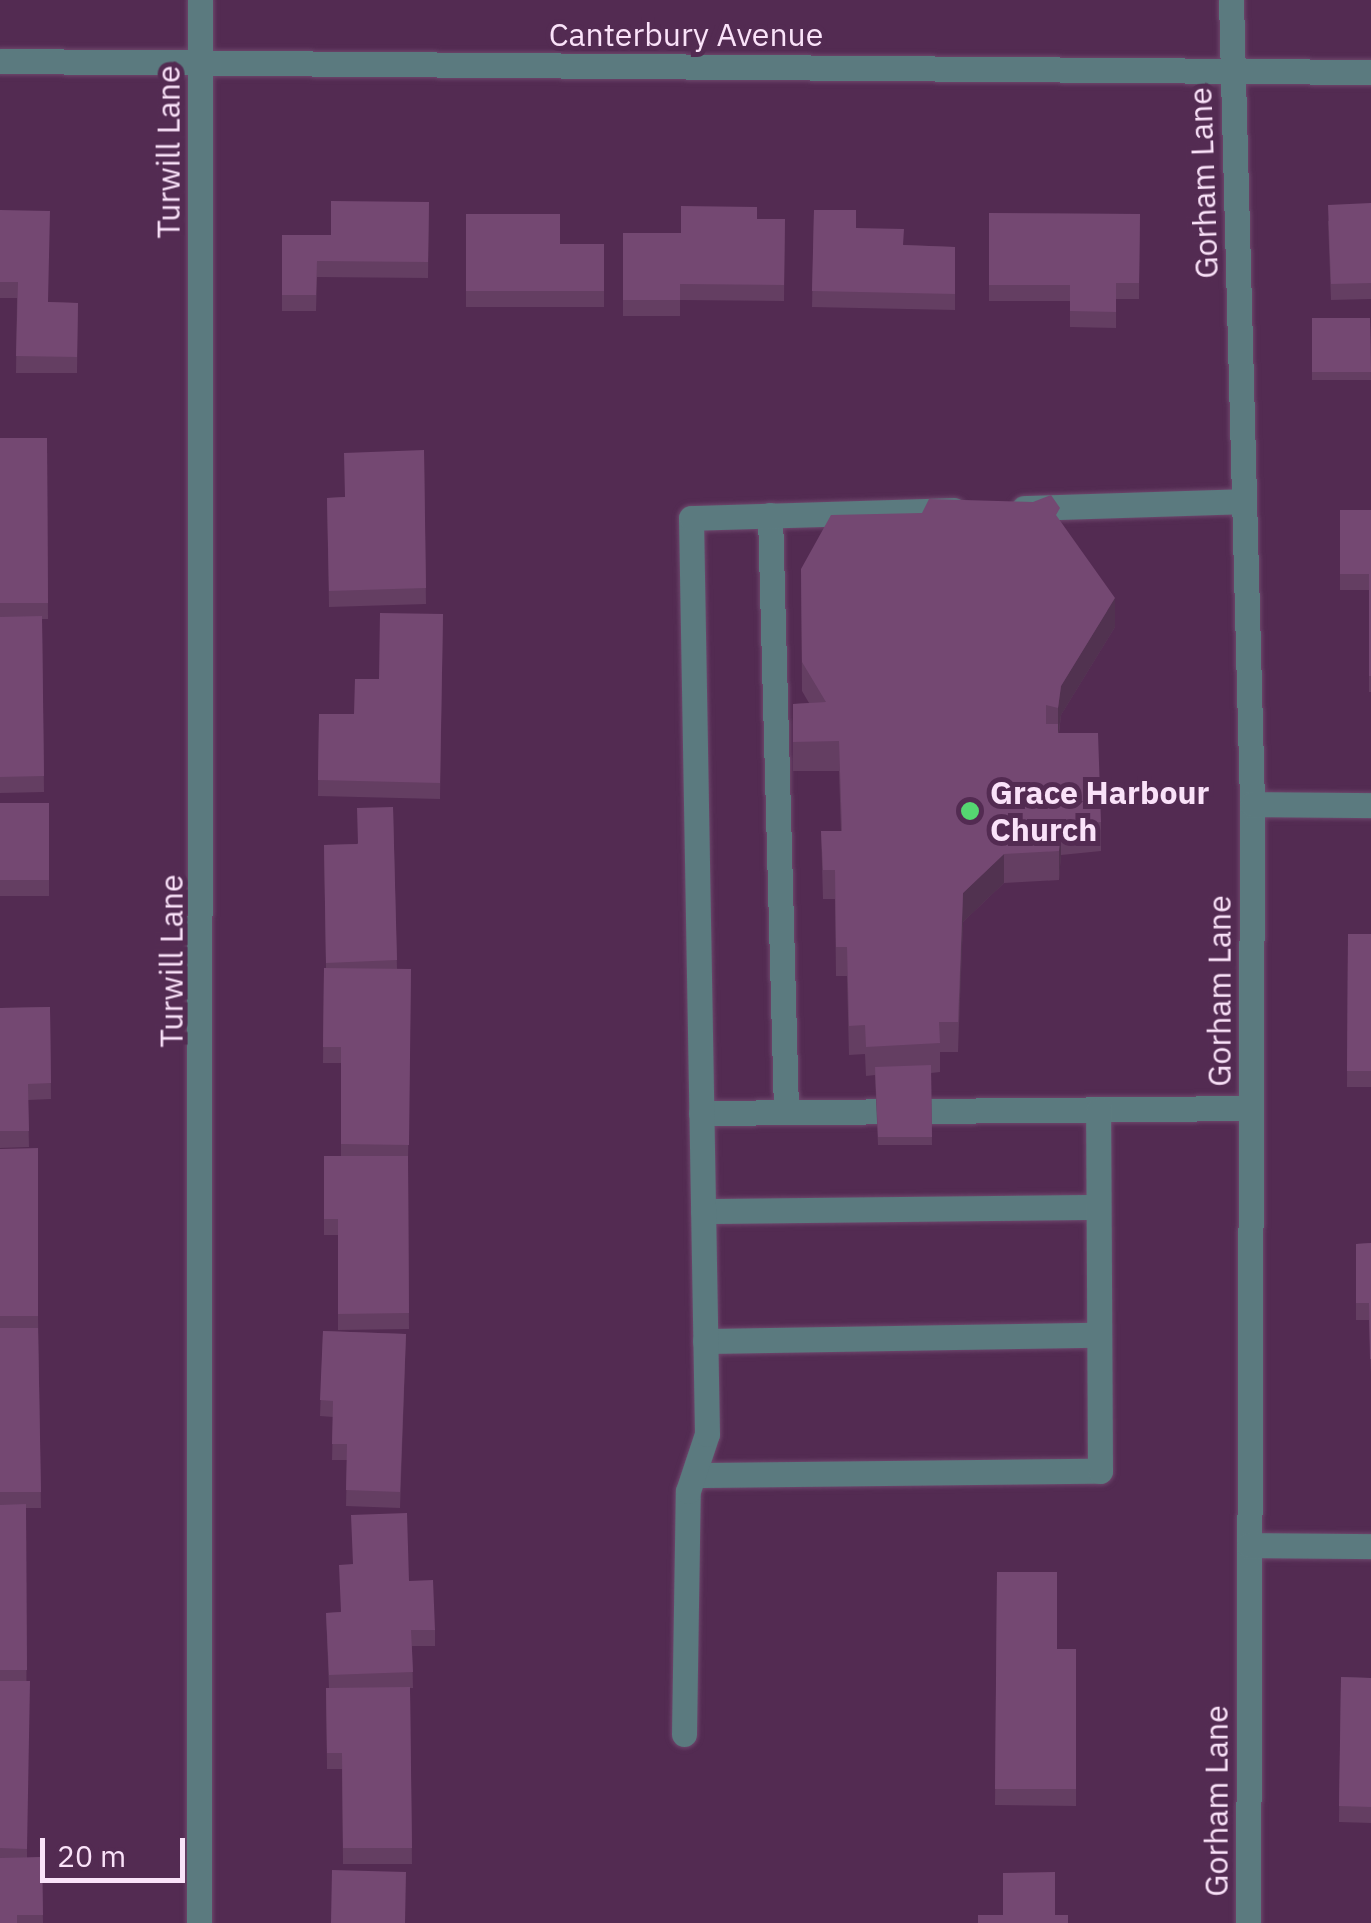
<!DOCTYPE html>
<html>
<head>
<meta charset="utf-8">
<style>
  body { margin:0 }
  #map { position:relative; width:1371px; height:1923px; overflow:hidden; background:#532b52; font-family:"IBM Plex Sans",sans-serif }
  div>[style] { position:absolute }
  .roads { filter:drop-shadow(0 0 2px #6e486d) drop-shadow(0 0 2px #6e486d) }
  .lane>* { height:25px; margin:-12.5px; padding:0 12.5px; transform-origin:12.5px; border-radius:12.5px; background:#5b7a7f }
  .street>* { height:25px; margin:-12.5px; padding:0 12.5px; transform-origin:12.5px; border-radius:12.5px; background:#5b7a7f }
  .wall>* { inset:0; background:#643e62 }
  .shaded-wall>* { inset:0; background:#513250 }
  .building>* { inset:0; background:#744872 }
  .dots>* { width:28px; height:28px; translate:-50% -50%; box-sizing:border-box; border:5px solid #532b52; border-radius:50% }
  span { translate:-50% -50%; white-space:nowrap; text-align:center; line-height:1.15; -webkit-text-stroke:10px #532b52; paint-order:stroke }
  .street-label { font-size:32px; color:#fae2f9 }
  .poi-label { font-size:32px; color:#fae2f9; font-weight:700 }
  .left { translate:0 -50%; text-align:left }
  .scale { position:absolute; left:40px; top:1838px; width:145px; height:45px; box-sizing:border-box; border:5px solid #fae2f9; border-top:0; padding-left:12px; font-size:30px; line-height:35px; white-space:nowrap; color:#fae2f9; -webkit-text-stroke:8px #532b52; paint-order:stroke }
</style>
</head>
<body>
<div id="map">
  <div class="roads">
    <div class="lane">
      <i style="left:1024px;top:508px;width:220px;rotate:-1.8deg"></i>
      <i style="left:770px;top:515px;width:597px;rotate:88.46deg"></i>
      <i style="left:701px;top:1113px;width:550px;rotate:-0.52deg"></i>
      <i style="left:703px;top:1211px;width:395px;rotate:-0.6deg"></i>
      <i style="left:705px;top:1341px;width:394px;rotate:-0.9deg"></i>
      <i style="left:694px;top:1475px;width:406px;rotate:-0.6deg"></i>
      <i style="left:1100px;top:1471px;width:361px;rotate:-90.3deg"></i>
      <i style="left:684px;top:1734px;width:243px;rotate:-89.1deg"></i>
      <i style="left:688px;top:1491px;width:60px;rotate:-71.6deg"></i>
      <i style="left:707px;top:1434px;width:916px;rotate:-91deg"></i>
      <i style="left:691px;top:518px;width:263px;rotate:-1.7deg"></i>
    </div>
    <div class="street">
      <i style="left:1231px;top:0;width:804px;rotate:88.5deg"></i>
      <i style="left:1252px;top:804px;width:1119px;rotate:90.2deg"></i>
      <i style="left:0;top:61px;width:1371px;rotate:0.46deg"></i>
      <i style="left:1252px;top:804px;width:119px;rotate:0.5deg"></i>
      <i style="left:1249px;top:1545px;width:122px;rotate:0.5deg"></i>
      <i style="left:199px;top:1923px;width:1923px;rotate:-89.97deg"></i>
    </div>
  </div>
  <div class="wall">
    <i style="clip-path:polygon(429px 202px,428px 278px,317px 277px,316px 311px,282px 311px,282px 235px,331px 235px)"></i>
    <i style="clip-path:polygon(1371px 203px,1371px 299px,1331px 300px,1328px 221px)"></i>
    <i style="clip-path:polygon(0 210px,48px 302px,78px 303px,77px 373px,16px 373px,17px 298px,0 298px)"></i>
    <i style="clip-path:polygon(814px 210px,856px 228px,904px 245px,955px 247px,955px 310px,812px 307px)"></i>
    <i style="clip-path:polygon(989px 213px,1140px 214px,1139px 299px,1116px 299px,1116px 328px,1070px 327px,1070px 301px,989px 301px)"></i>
    <i style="clip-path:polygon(466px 214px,560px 244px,604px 244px,604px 307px,466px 307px)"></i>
    <i style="clip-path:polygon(757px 219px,785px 219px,784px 301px,680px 300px,680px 316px,623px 316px,623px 233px,681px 233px)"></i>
    <i style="clip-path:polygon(1312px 318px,1370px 318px,1371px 380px,1312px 380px)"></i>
    <i style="clip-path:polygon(0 438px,47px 438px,48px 619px,42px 619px,44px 792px,0 793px)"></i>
    <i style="clip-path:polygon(424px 450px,426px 604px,329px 607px,327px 498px,345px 497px)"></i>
    <i style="clip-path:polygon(1340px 510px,1371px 510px,1371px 692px,1369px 692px,1369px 590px,1340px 590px)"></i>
    <i style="clip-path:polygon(1060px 520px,1115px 627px,1061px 715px,1059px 733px,1101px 822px,1101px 851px,1061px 855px,1059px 880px,1004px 883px,963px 922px,958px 1052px,940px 1052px,940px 1072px,931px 1073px,932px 1145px,878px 1145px,875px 1075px,866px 1076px,865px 1054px,849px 1055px,847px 976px,836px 976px,835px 899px,823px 899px,821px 831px,841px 831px,839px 771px,793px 771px,793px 704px,809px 703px,802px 691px,801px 569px)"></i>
    <i style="clip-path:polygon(443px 614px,440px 799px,318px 796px,319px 714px,354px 714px,379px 679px)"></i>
    <i style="clip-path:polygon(0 803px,49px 803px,49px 896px,0 896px)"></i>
    <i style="clip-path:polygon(393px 807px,397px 969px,411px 969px,408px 1161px,409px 1329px,338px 1330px,338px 1235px,324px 1235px,324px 1156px,341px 1156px,341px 1063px,323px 1063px,324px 968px,326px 968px,324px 845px,357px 844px)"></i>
    <i style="clip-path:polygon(1348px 934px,1371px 934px,1371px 1087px,1347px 1087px)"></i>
    <i style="clip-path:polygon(50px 1007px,51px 1099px,28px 1100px,29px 1147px,0 1148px,0 1008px)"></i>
    <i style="clip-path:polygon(0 1149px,38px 1316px,41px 1508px,26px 1508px,27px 1858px,42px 1857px,43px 1923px,0 1923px)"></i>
    <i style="clip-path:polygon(1371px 1243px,1371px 1375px,1369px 1320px,1356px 1320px,1356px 1244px)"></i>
    <i style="clip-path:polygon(323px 1331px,406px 1334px,400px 1508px,346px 1506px,347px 1460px,332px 1460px,333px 1417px,320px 1416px)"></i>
    <i style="clip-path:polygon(997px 1572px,1057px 1649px,1076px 1649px,1076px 1806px,995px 1805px)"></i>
    <i style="clip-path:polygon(409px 1581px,435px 1630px,435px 1646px,412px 1646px,413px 1688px,410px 1688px,412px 1864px,343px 1864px,342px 1769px,327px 1769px,326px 1688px,329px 1688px,326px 1613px,340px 1612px)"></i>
    <i style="clip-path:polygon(1341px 1677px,1371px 1678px,1371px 1823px,1339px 1822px)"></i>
  </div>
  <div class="shaded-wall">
    <i style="clip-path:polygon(1115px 598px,1115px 627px,1061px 715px,1058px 737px,1058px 708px,1061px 686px)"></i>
    <i style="clip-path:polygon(1061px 825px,1061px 855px,1059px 880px,1059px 851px)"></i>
    <i style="clip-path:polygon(1004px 854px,1004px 883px,963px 922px,958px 1052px,963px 893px)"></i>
  </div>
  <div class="building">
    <i style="clip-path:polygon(331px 201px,429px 202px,428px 262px,317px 261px,316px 295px,282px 295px,282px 235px,331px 235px)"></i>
    <i style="clip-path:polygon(1371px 203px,1371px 283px,1331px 284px,1328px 205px)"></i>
    <i style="clip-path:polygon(681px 206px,757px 207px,757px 219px,785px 219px,784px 285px,680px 284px,680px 300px,623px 300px,623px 233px,681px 233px)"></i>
    <i style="clip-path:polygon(0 210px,50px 211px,48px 302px,78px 303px,77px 357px,16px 356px,18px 282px,0 282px)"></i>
    <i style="clip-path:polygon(814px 210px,856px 210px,856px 228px,904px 229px,903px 245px,955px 247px,955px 294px,812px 291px)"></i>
    <i style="clip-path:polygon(989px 213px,1140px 214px,1139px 283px,1116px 283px,1116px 312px,1070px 311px,1070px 285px,989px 285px)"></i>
    <i style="clip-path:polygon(466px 214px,560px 214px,560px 244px,604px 244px,604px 291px,466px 291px)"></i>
    <i style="clip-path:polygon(1312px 318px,1370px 318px,1371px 372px,1312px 372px)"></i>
    <i style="clip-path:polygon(0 438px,47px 438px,48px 603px,0 603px)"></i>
    <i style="clip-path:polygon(424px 450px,426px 588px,329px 591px,327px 498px,345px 497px,344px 453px)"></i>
    <i style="clip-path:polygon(1051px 495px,1060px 508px,1056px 515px,1115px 598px,1061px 686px,1058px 708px,1046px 705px,1046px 724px,1058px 724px,1058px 733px,1098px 733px,1101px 822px,1061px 825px,1059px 851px,1004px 854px,963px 893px,958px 1022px,939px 1022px,940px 1043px,866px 1047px,865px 1025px,849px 1026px,847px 947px,836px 947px,835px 870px,823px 870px,821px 831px,842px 831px,839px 741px,793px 742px,793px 704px,826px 702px,802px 662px,801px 569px,831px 515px,922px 513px,929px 499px,1033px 502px)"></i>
    <i style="clip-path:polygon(1340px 510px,1371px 510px,1371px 676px,1369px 676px,1369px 574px,1340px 574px)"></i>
    <i style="clip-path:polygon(380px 613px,443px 614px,440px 783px,318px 780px,319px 714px,354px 714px,355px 679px,379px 679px)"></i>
    <i style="clip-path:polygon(42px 616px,44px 776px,0 777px,0 617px)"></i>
    <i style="clip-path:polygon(0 803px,49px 803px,49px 880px,0 880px)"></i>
    <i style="clip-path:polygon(393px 807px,397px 960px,326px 963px,324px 845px,358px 844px,357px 808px)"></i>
    <i style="clip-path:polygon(1348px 934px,1371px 934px,1371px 1071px,1347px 1071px)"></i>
    <i style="clip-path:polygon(324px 968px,411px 969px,409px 1145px,341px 1144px,341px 1047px,323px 1047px)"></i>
    <i style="clip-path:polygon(50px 1007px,51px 1083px,28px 1084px,29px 1131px,0 1131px,0 1008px)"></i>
    <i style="clip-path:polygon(931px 1065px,932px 1137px,878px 1137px,875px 1067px)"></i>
    <i style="clip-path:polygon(38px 1148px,38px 1316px,0 1316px,0 1149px)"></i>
    <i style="clip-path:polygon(324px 1156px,408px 1156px,409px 1313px,338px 1314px,338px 1219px,324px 1219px)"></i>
    <i style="clip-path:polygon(1371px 1243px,1371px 1359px,1370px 1359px,1369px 1303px,1356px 1303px,1356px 1244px)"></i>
    <i style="clip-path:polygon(0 1328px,38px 1328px,41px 1492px,0 1492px)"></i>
    <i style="clip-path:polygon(323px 1331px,406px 1334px,400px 1492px,346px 1490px,347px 1444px,332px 1444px,333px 1401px,320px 1400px)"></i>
    <i style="clip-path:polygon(26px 1504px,27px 1670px,0 1670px,0 1505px)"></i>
    <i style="clip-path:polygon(407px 1513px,409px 1581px,433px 1580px,435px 1630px,411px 1630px,413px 1672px,329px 1675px,326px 1613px,341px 1612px,339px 1565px,353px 1564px,351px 1515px)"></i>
    <i style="clip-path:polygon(997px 1572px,1057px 1572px,1057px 1649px,1076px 1649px,1076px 1789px,995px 1789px)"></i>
    <i style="clip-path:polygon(1341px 1677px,1371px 1678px,1371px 1807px,1339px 1806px)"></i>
    <i style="clip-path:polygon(0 1681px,30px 1681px,27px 1849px,0 1848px)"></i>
    <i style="clip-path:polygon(410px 1687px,412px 1848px,343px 1848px,342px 1753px,327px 1753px,326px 1688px)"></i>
    <i style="clip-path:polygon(42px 1857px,43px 1915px,17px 1915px,17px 1923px,0 1923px,0 1858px)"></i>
    <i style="clip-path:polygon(332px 1870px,406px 1872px,405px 1923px,331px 1923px)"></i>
    <i style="clip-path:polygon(1055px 1872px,1055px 1915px,1068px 1915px,1068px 1923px,978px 1923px,978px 1915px,1003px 1915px,1003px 1873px)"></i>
  </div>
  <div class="dots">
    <i style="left:970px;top:811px;background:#55d671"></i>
  </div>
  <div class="street-label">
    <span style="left:686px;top:34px">Canterbury Avenue</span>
    <span style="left:168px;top:152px;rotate:-90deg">Turwill Lane</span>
    <span style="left:1203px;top:183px;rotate:-92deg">Gorham Lane</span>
    <span style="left:171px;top:961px;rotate:-90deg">Turwill Lane</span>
    <span style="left:1219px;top:991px;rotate:-90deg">Gorham Lane</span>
    <span style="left:1216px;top:1801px;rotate:-90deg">Gorham Lane</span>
  </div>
  <div class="poi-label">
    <span class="left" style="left:990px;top:811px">Grace Harbour<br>Church</span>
  </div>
  <div class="scale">20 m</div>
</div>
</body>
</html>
